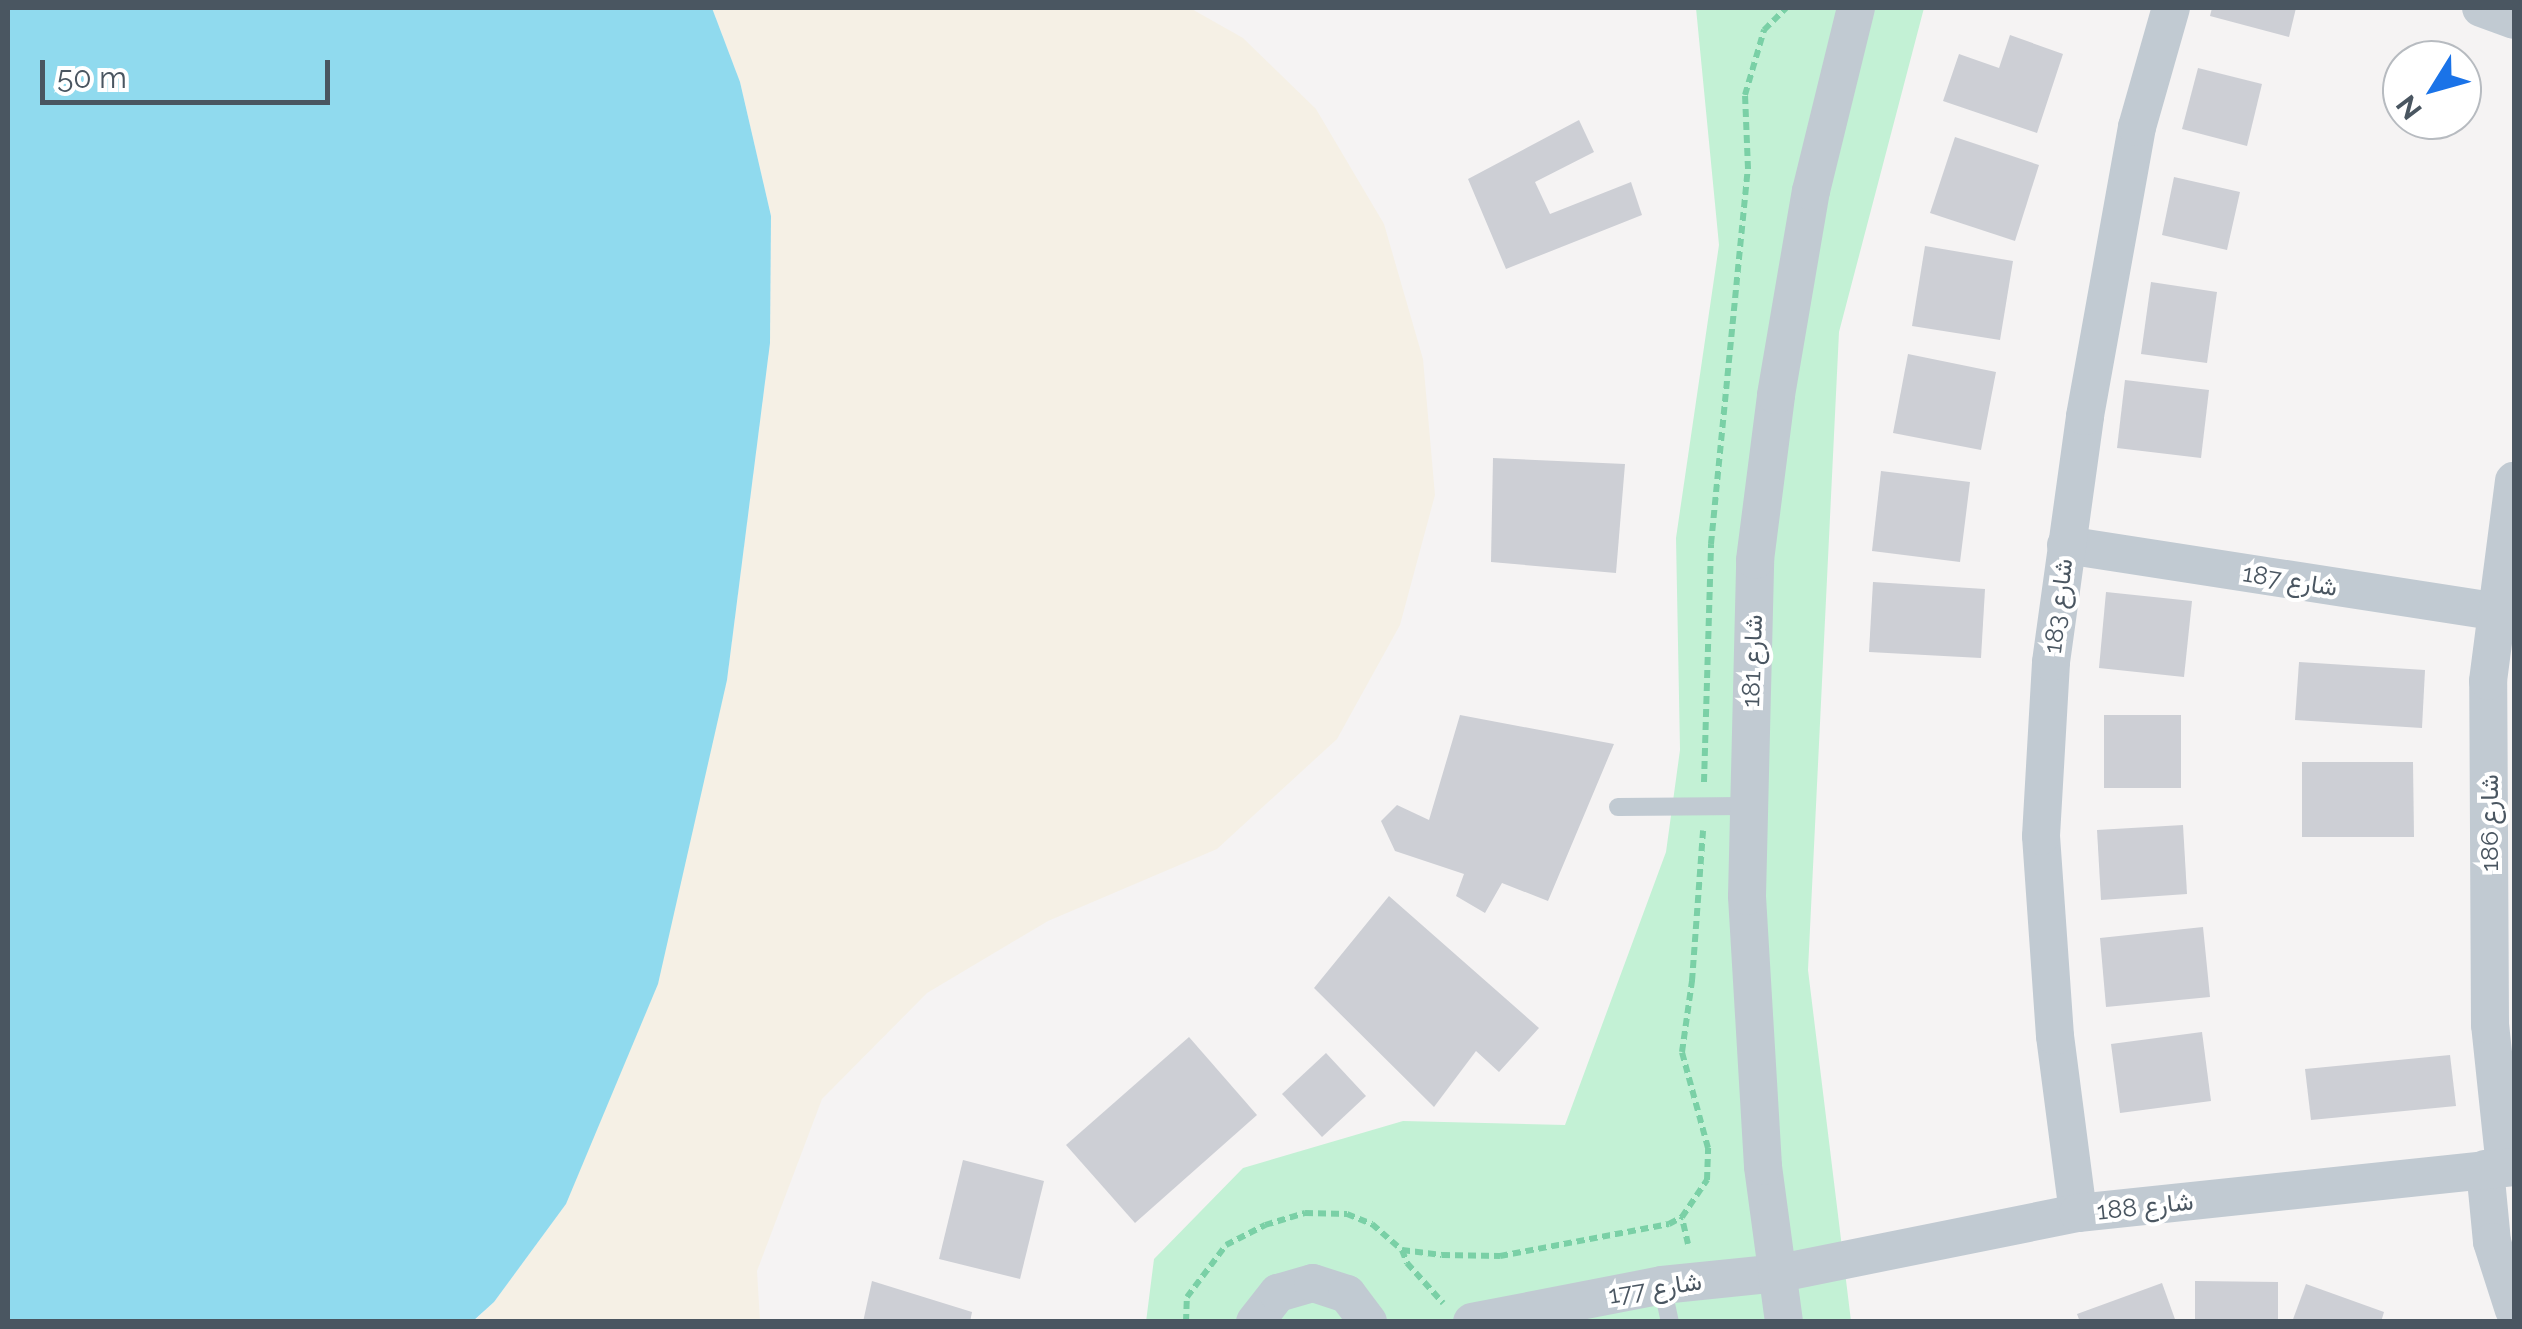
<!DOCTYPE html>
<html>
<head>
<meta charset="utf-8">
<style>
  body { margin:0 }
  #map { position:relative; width:2522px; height:1329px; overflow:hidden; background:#f5f3f3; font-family:Raleway,Vazirmatn,sans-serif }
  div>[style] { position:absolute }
  .green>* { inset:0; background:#c3f1d5 }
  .sand>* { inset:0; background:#f5f0e5 }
  .water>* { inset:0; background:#90daee }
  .building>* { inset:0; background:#cdcfd5 }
  .path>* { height:6px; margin-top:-3px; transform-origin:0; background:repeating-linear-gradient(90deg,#7ad0a6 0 8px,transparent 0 13px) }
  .service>* { height:18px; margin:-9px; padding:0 9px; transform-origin:9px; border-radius:9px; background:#c1cad2 }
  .minor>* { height:38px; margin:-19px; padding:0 19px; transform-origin:19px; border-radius:19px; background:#c1cad2 }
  span { translate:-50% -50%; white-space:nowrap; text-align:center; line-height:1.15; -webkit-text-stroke:8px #fff; paint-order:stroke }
  .street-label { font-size:25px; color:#4a5661 }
  .frame { position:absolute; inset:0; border:10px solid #4a5661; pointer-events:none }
  .north { position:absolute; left:2382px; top:40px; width:100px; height:100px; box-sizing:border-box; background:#fff; border:2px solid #b7bbc0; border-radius:50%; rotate:233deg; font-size:28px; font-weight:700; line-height:40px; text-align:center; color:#4a5661 }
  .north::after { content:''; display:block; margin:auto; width:35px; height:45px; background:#1a73e8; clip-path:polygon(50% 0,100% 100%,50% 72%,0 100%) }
  .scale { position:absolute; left:40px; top:60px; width:290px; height:45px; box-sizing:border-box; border:5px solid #4a5661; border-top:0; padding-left:12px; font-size:30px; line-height:35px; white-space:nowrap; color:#4a5661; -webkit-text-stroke:8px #fff; paint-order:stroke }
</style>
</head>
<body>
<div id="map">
  <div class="green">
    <i style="clip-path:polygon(1696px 8px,1924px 8px,1839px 332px,1808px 970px,1851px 1321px,1146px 1322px,1154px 1259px,1243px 1168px,1403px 1121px,1565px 1125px,1666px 852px,1680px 750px,1676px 538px,1719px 245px)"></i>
  </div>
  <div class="sand">
    <i style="clip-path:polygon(712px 8px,1190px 8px,1243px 38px,1316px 109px,1384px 224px,1423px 359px,1435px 495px,1400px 625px,1337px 739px,1217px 849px,1048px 921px,927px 993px,822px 1099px,757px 1271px,760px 1321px,473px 1322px,494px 1302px,566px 1204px,727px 680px,770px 343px,771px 216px,740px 82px)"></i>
  </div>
  <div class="water">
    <i style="clip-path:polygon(8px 8px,712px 8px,740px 82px,771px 216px,770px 343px,727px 680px,658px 984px,566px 1204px,494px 1302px,473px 1321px,8px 1321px)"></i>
  </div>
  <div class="building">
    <i style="clip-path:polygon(2212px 8px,2296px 8px,2289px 37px,2210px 16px)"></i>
    <i style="clip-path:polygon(2010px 35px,2063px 54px,2037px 133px,1943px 101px,1959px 54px,1999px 68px)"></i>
    <i style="clip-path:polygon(2198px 68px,2262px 84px,2247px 146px,2182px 129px)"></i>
    <i style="clip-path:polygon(1579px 120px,1594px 152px,1535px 182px,1550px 214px,1631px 182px,1642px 215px,1506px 269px,1468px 179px)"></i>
    <i style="clip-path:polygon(1955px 137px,2039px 165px,2015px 241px,1930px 213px)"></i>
    <i style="clip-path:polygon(2174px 177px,2240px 192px,2227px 250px,2162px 235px)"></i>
    <i style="clip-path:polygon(1925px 246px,2013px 261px,2000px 340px,1912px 326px)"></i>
    <i style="clip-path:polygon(2151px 282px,2217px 292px,2207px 363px,2141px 354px)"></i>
    <i style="clip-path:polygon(1908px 354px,1996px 372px,1981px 450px,1893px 433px)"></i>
    <i style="clip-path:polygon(2125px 380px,2209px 390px,2201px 458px,2117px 448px)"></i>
    <i style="clip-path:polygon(1493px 458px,1625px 464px,1616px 573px,1491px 562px)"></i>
    <i style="clip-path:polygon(1881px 471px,1970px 482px,1960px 562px,1872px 551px)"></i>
    <i style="clip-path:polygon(1873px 582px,1985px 589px,1981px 658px,1869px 652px)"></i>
    <i style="clip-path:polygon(2106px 592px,2192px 601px,2184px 677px,2099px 668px)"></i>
    <i style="clip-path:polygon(2299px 662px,2425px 670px,2422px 728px,2295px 720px)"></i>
    <i style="clip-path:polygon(1460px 715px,1614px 744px,1548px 901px,1502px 883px,1485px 913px,1456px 896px,1464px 874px,1395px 851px,1381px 821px,1397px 805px,1429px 820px)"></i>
    <i style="clip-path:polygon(2104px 715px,2181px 715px,2181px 788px,2104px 788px)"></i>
    <i style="clip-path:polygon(2302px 762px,2413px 762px,2414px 837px,2302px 837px)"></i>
    <i style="clip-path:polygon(2183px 825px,2187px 894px,2101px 900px,2097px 830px)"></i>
    <i style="clip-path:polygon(1389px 896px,1539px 1028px,1499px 1072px,1476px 1051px,1434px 1107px,1314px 988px)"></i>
    <i style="clip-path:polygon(2203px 927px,2210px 997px,2106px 1007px,2100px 938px)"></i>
    <i style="clip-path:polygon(2202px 1032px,2211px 1101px,2120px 1113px,2111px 1044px)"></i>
    <i style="clip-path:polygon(1189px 1037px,1257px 1115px,1135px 1223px,1066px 1145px)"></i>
    <i style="clip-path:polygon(1326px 1053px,1366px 1096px,1322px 1137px,1282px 1094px)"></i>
    <i style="clip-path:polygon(2450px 1055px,2456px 1106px,2311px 1120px,2305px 1069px)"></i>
    <i style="clip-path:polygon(963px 1160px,1044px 1181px,1020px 1279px,939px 1259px)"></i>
    <i style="clip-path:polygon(872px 1281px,972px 1312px,970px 1322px,863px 1322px)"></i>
    <i style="clip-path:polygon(2195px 1281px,2278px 1282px,2278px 1322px,2195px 1322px)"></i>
    <i style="clip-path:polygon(2162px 1283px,2176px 1322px,2080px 1322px,2077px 1314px)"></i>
    <i style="clip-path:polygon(2306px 1284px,2384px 1312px,2381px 1322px,2292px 1322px)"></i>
  </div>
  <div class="path">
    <i style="left:1704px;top:782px;width:238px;rotate:-88.3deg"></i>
    <i style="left:1711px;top:544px;width:377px;rotate:-84.4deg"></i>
    <i style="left:1748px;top:169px;width:74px;rotate:-92.3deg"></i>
    <i style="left:1745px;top:95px;width:68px;rotate:-73.7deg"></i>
    <i style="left:1764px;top:30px;width:31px;rotate:-45deg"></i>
    <i style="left:1688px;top:1244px;width:28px;rotate:-103deg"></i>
    <i style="left:1682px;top:1217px;width:45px;rotate:-56deg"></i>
    <i style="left:1707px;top:1180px;width:32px;rotate:-88deg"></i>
    <i style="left:1708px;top:1148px;width:99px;rotate:-105.2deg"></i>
    <i style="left:1682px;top:1052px;width:72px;rotate:-82deg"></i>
    <i style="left:1692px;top:981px;width:151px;rotate:-85.8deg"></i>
    <i style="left:1402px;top:1250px;width:14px;rotate:69deg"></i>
    <i style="left:1407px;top:1263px;width:54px;rotate:48deg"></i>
    <i style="left:1186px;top:1322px;width:25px;rotate:-88deg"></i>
    <i style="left:1187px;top:1297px;width:65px;rotate:-53.1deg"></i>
    <i style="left:1226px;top:1245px;width:44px;rotate:-27.1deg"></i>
    <i style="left:1265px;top:1225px;width:42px;rotate:-16.7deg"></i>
    <i style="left:1305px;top:1213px;width:42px;rotate:1.4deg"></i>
    <i style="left:1347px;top:1214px;width:27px;rotate:22deg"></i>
    <i style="left:1372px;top:1224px;width:40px;rotate:41deg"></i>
    <i style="left:1402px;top:1250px;width:40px;rotate:7.1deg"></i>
    <i style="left:1442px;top:1255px;width:58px;rotate:1deg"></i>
    <i style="left:1500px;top:1256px;width:172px;rotate:-10.7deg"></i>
    <i style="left:1669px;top:1224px;width:15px;rotate:-28deg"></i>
  </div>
  <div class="service">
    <i style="left:1618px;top:807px;width:128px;rotate:-0.4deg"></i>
    <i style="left:1662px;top:1285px;width:38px;rotate:78deg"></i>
  </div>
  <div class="minor">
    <i style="left:2481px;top:8px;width:35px;rotate:20deg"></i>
    <i style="left:2066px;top:545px;width:453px;rotate:8.8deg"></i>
    <i style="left:2505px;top:1167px;width:143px;rotate:-96deg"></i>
    <i style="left:2490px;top:1025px;width:344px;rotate:-90.3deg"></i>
    <i style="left:2488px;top:681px;width:202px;rotate:-82.6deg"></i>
    <i style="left:2485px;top:1169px;width:73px;rotate:84.5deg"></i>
    <i style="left:2492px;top:1242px;width:71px;rotate:72.1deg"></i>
    <i style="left:2078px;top:1213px;width:178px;rotate:-97.4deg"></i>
    <i style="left:2055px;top:1036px;width:200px;rotate:-94deg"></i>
    <i style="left:2041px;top:836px;width:174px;rotate:-86.7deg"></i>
    <i style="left:2051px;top:662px;width:248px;rotate:-82.1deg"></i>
    <i style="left:2085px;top:416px;width:294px;rotate:-79.8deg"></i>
    <i style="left:2137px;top:127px;width:124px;rotate:-74.1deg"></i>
    <i style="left:1255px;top:1322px;width:37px;rotate:-52deg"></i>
    <i style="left:1278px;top:1293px;width:36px;rotate:-16deg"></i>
    <i style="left:1313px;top:1283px;width:36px;rotate:18deg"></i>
    <i style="left:1347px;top:1294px;width:35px;rotate:53deg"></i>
    <i style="left:1472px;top:1322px;width:194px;rotate:-11deg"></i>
    <i style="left:1662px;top:1285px;width:119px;rotate:-5.8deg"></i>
    <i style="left:1780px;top:1273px;width:304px;rotate:-11.4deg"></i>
    <i style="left:2078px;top:1213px;width:438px;rotate:-6deg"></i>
    <i style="left:1784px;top:1322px;width:157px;rotate:-97.7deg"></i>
    <i style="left:1763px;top:1166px;width:270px;rotate:-93.4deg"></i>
    <i style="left:1747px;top:896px;width:336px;rotate:-88.6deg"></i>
    <i style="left:1755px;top:560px;width:166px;rotate:-82.7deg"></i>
    <i style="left:1776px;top:395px;width:207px;rotate:-80.3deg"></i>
    <i style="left:1811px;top:191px;width:188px;rotate:-76.2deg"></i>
  </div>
  <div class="street-label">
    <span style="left:2290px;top:580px;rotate:9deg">شارع 187</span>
    <span style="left:2058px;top:606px;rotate:-83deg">شارع 183</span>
    <span style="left:1752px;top:661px;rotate:-88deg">شارع 181</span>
    <span style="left:2489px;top:823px;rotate:-90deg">شارع 186</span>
    <span style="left:2145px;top:1206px;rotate:-6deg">شارع 188</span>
    <span style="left:1655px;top:1288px;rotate:-9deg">شارع 177</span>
  </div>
  <div class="frame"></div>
  <div class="north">N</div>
  <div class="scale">50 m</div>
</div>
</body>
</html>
